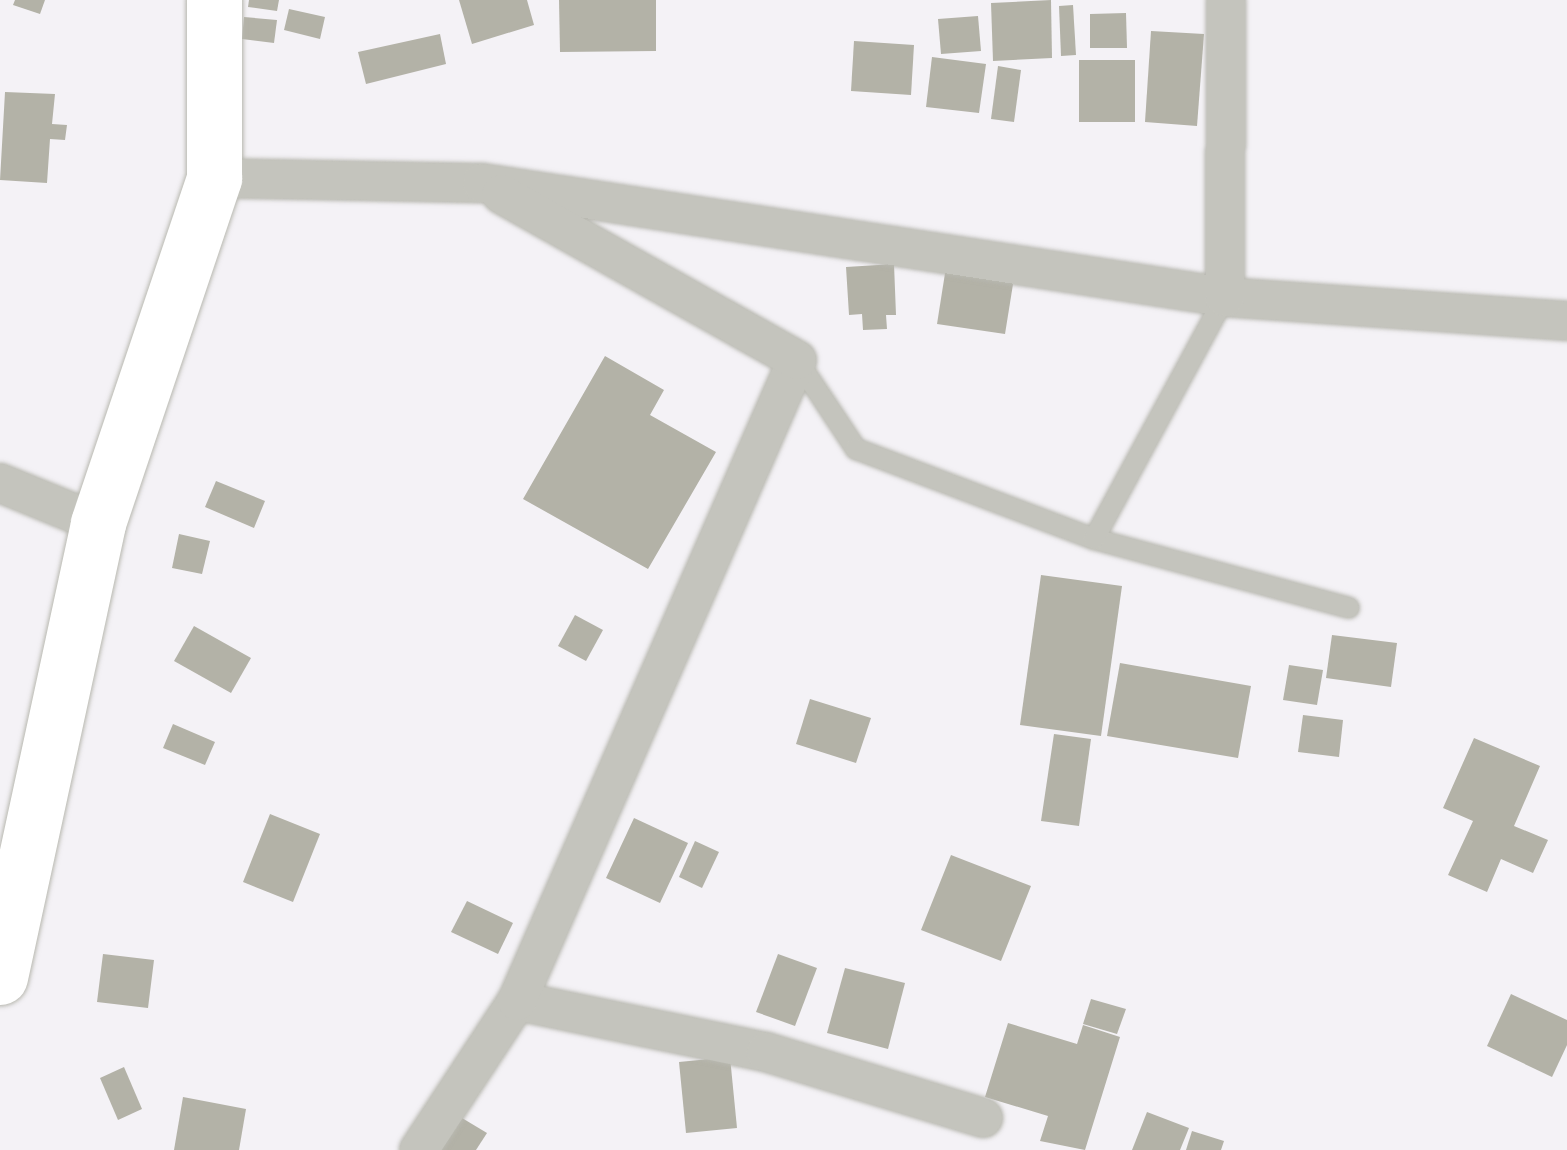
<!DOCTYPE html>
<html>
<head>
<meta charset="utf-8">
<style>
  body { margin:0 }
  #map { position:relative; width:1567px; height:1150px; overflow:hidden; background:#f4f2f6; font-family:Raleway,sans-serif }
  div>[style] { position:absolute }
  .building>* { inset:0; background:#b3b2a7 }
  .roads { filter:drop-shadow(0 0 2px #b8b8b0) drop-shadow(0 0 2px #b8b8b0) }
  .lane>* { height:20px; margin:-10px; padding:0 10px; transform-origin:10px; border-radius:10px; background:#c4c4bd }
  .street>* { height:38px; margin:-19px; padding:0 19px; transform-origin:19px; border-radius:19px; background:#c4c4bd }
  .primary>* { height:55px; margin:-27.5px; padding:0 27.5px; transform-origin:27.5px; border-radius:27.5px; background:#fff }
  span { translate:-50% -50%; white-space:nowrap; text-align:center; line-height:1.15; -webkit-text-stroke:10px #fff; paint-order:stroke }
</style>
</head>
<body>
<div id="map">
  <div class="building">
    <i style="clip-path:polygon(15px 0,45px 0,40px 14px,13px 5px)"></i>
    <i style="clip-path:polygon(249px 0,279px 0,277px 11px,248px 7px)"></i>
    <i style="clip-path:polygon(459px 0,527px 0,534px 25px,472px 44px)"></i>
    <i style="clip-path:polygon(559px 0,656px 0,656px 51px,560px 52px)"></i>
    <i style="clip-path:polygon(1051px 0,1052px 58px,993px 61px,991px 3px)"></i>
    <i style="clip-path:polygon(1073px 5px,1076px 55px,1061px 56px,1059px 6px)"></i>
    <i style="clip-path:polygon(289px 9px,325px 17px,320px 39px,284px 30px)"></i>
    <i style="clip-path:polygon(1126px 13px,1127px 48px,1090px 48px,1090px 14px)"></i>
    <i style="clip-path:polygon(978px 16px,981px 51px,941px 54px,938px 19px)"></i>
    <i style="clip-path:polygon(244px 17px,277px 20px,274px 43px,242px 39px)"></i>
    <i style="clip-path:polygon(1151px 31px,1204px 34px,1197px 126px,1145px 122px)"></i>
    <i style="clip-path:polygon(440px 34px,446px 64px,366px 84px,358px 52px)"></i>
    <i style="clip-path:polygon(854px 41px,914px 45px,911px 95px,851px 91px)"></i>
    <i style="clip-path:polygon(932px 57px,986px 64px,979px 113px,926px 107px)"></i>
    <i style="clip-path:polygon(1079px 60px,1135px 60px,1135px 122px,1079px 122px)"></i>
    <i style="clip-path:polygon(998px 66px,1021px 70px,1014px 122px,991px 119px)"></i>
    <i style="clip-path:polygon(5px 92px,55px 94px,52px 124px,67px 125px,65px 140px,50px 139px,47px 183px,0 180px)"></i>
    <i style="clip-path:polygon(894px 264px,896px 315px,886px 315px,887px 329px,863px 330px,862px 314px,849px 315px,846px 267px)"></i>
    <i style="clip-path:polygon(946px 267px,1014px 278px,1005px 334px,937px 324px)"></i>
    <i style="clip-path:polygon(605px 356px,664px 390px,650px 415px,716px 452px,648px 569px,523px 499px)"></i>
    <i style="clip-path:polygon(216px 481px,265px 501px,254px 528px,205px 507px)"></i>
    <i style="clip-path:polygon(179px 534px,210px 541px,202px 574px,172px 568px)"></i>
    <i style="clip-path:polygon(1041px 575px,1122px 586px,1101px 736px,1020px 725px)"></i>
    <i style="clip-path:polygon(575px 615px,603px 630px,586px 661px,558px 646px)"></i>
    <i style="clip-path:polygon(194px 626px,251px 658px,231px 693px,174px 661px)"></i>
    <i style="clip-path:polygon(1332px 635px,1397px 643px,1391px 687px,1326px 678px)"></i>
    <i style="clip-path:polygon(1120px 663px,1251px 686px,1238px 758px,1107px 736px)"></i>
    <i style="clip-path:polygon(1289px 665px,1323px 670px,1317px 705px,1283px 700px)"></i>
    <i style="clip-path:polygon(810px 699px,871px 718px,856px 763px,796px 744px)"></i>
    <i style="clip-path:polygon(1303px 715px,1343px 720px,1339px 757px,1298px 752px)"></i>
    <i style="clip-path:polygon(173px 724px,215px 742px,205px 765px,163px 748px)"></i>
    <i style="clip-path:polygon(1054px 734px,1091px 739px,1079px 826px,1041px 821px)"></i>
    <i style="clip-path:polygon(1474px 738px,1540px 766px,1514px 826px,1548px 840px,1533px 873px,1501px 859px,1487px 892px,1448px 875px,1473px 821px,1443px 808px)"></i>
    <i style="clip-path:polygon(270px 814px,320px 834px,293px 902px,243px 882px)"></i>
    <i style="clip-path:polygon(634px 818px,688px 843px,660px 903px,606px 878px)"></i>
    <i style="clip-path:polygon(695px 841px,719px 852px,702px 888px,679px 877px)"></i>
    <i style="clip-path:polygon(951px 855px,1031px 886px,1001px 961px,921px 930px)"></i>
    <i style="clip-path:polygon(467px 901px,513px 923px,498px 954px,451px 932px)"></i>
    <i style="clip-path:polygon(103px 954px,154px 960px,148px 1008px,97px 1002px)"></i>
    <i style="clip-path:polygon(778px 954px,817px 968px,795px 1026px,756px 1012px)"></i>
    <i style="clip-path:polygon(845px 968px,905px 983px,888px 1049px,827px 1033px)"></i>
    <i style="clip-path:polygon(1511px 994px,1567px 1020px,1567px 1045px,1552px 1077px,1487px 1046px)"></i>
    <i style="clip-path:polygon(1091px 999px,1126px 1009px,1117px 1034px,1083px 1024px)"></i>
    <i style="clip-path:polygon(1008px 1023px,1077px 1044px,1083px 1025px,1120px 1037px,1085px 1150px,1040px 1141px,1048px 1116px,985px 1097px)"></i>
    <i style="clip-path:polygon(730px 1057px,737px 1128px,686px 1133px,679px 1062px)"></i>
    <i style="clip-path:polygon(124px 1067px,142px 1109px,118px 1120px,100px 1078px)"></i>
    <i style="clip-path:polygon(183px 1097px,246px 1109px,239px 1150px,174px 1150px)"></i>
    <i style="clip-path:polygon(1147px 1112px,1189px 1128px,1180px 1150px,1132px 1150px)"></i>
    <i style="clip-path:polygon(457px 1115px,487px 1133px,476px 1150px,437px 1150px)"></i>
    <i style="clip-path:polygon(1192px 1131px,1224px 1141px,1221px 1150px,1186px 1150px)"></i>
  </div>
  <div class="roads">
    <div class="lane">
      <i style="left:797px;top:360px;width:107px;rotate:56.5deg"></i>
      <i style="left:856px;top:449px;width:254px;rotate:20.7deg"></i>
      <i style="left:1094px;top:539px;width:264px;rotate:15.1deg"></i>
      <i style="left:1094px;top:539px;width:275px;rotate:-61.6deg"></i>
    </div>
    <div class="street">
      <i style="left:214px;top:178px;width:268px;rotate:1.1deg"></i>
      <i style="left:482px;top:183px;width:752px;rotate:8.72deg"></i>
      <i style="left:1225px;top:297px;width:343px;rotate:4deg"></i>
      <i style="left:1225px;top:297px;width:297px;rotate:-89.8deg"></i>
      <i style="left:0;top:483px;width:106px;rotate:22.2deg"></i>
      <i style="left:517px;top:1001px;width:254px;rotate:11.6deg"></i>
      <i style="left:766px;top:1052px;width:227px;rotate:16.9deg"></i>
      <i style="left:419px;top:1150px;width:178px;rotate:-56.7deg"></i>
      <i style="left:517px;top:1001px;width:699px;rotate:-66.4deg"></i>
      <i style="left:797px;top:360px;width:339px;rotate:-150.7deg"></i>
    </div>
    <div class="primary">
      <i style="left:0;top:977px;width:464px;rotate:-77.8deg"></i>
      <i style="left:98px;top:523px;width:364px;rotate:-71.4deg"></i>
      <i style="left:214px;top:178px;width:178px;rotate:-90deg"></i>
    </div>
  </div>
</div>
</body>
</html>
